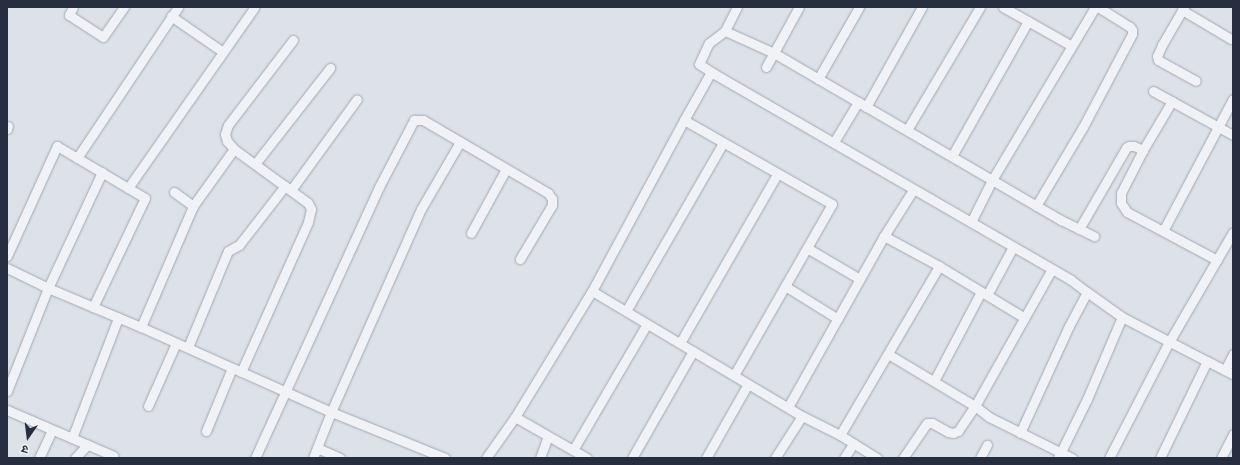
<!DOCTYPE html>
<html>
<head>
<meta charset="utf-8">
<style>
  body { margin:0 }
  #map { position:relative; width:1240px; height:465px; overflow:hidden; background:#dde1e8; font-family:Overpass,"Noto Sans Devanagari",sans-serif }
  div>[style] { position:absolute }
  .roads { filter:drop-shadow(0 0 1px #a2a8b2) drop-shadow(0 0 1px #a2a8b2) }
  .minor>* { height:9px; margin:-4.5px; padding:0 4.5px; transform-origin:4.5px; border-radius:4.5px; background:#f0f2f6 }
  span { translate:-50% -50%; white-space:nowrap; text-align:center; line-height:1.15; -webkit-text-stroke:3px #edf0f5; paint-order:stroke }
  .frame { position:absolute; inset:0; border:8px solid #262e3f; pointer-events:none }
  .north { position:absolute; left:8px; top:417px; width:40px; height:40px; -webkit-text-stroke:3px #edf0f5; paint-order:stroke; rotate:194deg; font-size:11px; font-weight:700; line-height:16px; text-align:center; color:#262e3f }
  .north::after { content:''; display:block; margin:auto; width:14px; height:18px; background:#262e3f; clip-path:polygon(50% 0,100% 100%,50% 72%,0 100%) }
</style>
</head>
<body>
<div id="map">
  <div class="roads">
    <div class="minor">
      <i style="left:73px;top:7px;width:9px;rotate:117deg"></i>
      <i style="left:69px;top:15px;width:40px;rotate:32.9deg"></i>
      <i style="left:103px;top:37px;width:37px;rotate:-55deg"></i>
      <i style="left:737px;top:7px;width:27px;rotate:117deg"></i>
      <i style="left:725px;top:31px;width:54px;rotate:24.2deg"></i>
      <i style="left:774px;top:53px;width:332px;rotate:30.2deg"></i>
      <i style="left:1061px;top:220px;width:37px;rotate:26deg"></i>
      <i style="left:1003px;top:7px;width:79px;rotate:29.5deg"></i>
      <i style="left:1184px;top:7px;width:44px;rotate:120.1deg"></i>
      <i style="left:1162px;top:45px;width:12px;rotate:114deg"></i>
      <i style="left:1157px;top:56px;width:4px;rotate:76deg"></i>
      <i style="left:1158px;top:60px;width:43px;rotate:28.9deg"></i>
      <i style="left:1182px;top:10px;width:57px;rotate:30.6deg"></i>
      <i style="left:171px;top:16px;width:63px;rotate:34.7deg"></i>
      <i style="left:766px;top:67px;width:68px;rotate:-61.2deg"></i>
      <i style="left:716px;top:75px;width:20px;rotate:-147deg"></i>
      <i style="left:699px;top:64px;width:23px;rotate:-65deg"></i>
      <i style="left:709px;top:43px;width:20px;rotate:-37deg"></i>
      <i style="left:818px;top:79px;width:83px;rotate:-60.3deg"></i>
      <i style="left:1153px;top:91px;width:91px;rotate:28.8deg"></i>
      <i style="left:1172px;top:101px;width:57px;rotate:120.6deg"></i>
      <i style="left:1143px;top:150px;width:48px;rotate:117.1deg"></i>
      <i style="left:1121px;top:193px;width:10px;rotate:90deg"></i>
      <i style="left:1121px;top:203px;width:11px;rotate:56deg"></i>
      <i style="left:1127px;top:212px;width:102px;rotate:28.1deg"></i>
      <i style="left:866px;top:107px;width:115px;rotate:-60.8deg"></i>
      <i style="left:684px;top:120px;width:55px;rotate:-60.6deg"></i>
      <i style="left:711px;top:72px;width:416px;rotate:30deg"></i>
      <i style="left:1071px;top:280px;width:20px;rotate:37deg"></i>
      <i style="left:7px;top:129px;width:3px;rotate:-72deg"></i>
      <i style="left:907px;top:130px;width:143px;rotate:-59.3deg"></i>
      <i style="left:834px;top:142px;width:47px;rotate:-59deg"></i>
      <i style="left:952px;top:156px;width:155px;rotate:-60.6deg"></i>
      <i style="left:77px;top:158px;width:182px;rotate:-56.2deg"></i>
      <i style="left:255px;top:164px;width:122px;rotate:-52deg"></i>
      <i style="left:128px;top:188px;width:220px;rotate:-55deg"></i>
      <i style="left:291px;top:190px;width:112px;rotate:-54deg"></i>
      <i style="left:174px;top:192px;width:24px;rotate:36deg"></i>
      <i style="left:1036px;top:206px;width:92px;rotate:-59.3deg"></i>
      <i style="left:1083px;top:127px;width:105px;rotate:-62.2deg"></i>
      <i style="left:1132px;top:34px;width:4px;rotate:-90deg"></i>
      <i style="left:1132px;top:30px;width:4px;rotate:-124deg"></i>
      <i style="left:1130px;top:27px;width:38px;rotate:-148deg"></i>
      <i style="left:971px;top:222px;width:47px;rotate:-63.4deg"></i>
      <i style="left:992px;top:180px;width:201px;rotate:-59.2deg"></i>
      <i style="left:1079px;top:229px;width:94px;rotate:-59.9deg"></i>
      <i style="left:1126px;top:148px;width:4px;rotate:-34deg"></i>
      <i style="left:1129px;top:146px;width:5px"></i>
      <i style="left:1134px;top:146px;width:10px;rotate:24deg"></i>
      <i style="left:1163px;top:231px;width:149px;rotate:-62.1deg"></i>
      <i style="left:471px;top:233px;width:73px;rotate:-61.3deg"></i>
      <i style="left:884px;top:236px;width:63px;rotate:28.6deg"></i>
      <i style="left:939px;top:266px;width:100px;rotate:31.2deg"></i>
      <i style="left:807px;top:248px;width:61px;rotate:30.3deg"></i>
      <i style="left:7px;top:256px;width:121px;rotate:-65.6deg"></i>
      <i style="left:57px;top:146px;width:102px;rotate:30.6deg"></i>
      <i style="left:145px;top:198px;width:121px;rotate:115.5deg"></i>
      <i style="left:7px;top:268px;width:46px;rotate:26deg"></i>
      <i style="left:48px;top:288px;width:101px;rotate:22.8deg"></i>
      <i style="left:141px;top:327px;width:208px;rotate:24.1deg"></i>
      <i style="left:331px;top:412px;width:49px;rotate:111.4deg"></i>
      <i style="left:785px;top:286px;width:62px;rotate:31.9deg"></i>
      <i style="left:592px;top:291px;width:244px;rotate:30.8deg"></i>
      <i style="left:802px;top:416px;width:42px;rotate:26.6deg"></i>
      <i style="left:840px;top:435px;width:44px;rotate:31.9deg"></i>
      <i style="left:987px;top:295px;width:55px;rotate:-61.6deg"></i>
      <i style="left:626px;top:311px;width:194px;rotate:-60deg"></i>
      <i style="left:141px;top:327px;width:132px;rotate:-66.7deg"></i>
      <i style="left:193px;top:206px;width:70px;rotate:-54.3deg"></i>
      <i style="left:680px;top:343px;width:195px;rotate:-60.1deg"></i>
      <i style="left:188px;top:347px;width:104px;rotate:-67.4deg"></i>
      <i style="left:228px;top:251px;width:13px;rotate:-29deg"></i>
      <i style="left:239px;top:245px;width:75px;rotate:-52.1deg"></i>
      <i style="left:888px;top:354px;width:101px;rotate:30.9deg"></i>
      <i style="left:975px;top:406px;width:18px;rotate:38deg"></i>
      <i style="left:989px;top:417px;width:93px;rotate:26.3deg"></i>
      <i style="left:1207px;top:361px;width:29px;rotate:27deg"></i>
      <i style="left:1225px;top:370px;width:18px;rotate:-63deg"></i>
      <i style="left:241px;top:372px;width:164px;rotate:-65.9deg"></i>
      <i style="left:308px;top:222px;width:13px;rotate:-77deg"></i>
      <i style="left:311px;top:209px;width:7px;rotate:-117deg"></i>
      <i style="left:308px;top:203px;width:92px;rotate:-143.9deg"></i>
      <i style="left:234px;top:149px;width:11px;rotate:-131deg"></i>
      <i style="left:227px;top:141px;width:7px;rotate:-106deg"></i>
      <i style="left:225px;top:134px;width:9px;rotate:-72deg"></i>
      <i style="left:228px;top:125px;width:107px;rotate:-52.6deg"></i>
      <i style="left:934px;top:381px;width:101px;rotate:-62.2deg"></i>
      <i style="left:7px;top:391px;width:111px;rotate:-68.3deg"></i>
      <i style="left:48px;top:288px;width:128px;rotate:-65deg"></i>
      <i style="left:148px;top:406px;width:69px;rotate:-66deg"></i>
      <i style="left:788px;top:407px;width:196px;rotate:-60.7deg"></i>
      <i style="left:884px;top:236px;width:54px;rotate:-57.8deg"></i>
      <i style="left:7px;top:410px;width:116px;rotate:23.3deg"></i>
      <i style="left:515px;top:417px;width:83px;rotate:29.7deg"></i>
      <i style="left:206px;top:431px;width:68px;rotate:-67.6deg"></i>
      <i style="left:1020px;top:433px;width:118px;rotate:-65.4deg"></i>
      <i style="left:1069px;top:326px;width:38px;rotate:-62deg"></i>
      <i style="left:1087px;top:292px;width:43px;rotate:35.5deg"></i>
      <i style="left:1122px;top:317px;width:96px;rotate:27.4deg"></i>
      <i style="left:1207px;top:361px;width:108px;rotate:115.9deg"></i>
      <i style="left:840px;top:435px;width:196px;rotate:-59.6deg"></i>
      <i style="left:72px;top:438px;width:129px;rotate:-69deg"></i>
      <i style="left:317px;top:448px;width:25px;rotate:23deg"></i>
      <i style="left:573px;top:450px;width:146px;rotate:-59.6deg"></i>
      <i style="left:39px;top:458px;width:31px;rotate:-65deg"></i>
      <i style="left:75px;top:458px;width:18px;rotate:-47deg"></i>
      <i style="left:255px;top:458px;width:298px;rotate:-65.4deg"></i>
      <i style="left:379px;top:187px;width:76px;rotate:-62.4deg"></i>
      <i style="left:414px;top:120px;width:9px"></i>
      <i style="left:423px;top:120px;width:145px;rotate:30.3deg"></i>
      <i style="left:548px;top:193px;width:7px;rotate:56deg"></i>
      <i style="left:552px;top:199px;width:6px;rotate:90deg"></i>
      <i style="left:552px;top:205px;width:63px;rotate:120.7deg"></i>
      <i style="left:445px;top:458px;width:123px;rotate:-158deg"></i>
      <i style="left:331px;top:412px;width:222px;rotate:-66.1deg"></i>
      <i style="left:421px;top:209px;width:78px;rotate:-59.8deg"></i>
      <i style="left:486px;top:458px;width:50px;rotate:-54.7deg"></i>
      <i style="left:515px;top:417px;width:148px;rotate:-58.6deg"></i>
      <i style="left:592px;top:291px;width:194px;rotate:-61.7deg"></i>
      <i style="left:684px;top:120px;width:170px;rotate:29.6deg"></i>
      <i style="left:832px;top:204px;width:197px;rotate:119.8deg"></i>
      <i style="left:540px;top:458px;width:23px;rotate:-70deg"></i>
      <i style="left:632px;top:458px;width:123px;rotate:-60.3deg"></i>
      <i style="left:706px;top:458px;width:85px;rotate:-60.4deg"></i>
      <i style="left:775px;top:458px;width:50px;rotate:-57.3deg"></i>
      <i style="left:844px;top:458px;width:17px;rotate:-57deg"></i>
      <i style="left:903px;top:458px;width:42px;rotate:-55.6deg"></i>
      <i style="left:927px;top:423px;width:5px"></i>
      <i style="left:932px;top:423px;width:18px;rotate:29deg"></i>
      <i style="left:948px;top:432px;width:5px;rotate:11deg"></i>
      <i style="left:953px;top:433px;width:5px;rotate:-22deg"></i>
      <i style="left:958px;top:431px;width:30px;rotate:-56deg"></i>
      <i style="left:975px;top:406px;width:157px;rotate:-60.7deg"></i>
      <i style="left:980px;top:458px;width:15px;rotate:-62deg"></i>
      <i style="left:1058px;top:458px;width:66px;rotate:-63.8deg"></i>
      <i style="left:1087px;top:399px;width:89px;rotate:-66.9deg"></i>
      <i style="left:1109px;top:458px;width:131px;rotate:-62.7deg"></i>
      <i style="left:1169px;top:342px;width:127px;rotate:-59.8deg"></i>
      <i style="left:1221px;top:458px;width:27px;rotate:-63deg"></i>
    </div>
  </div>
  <div class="frame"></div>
  <div class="north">उ</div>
</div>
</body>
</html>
